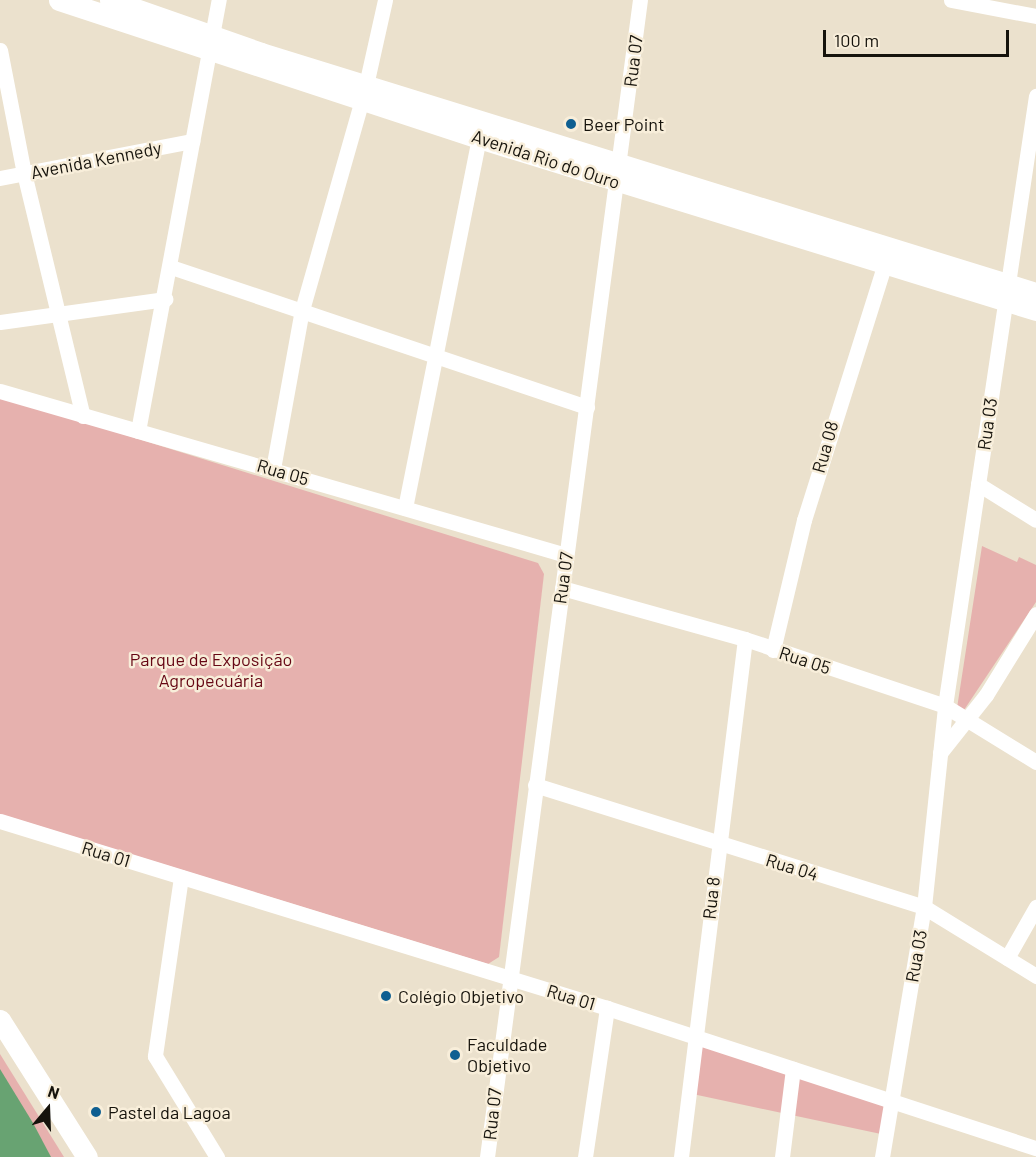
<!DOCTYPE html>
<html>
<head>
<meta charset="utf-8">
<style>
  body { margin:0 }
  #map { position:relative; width:1036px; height:1157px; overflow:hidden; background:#ebe1cd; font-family:Barlow,sans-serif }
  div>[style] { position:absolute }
  .green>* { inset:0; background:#e6b1ae }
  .water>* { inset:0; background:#68a372 }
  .street>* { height:15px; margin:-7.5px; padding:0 7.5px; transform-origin:7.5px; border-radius:7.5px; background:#fff }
  .secondary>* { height:21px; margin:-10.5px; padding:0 10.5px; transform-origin:10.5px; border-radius:10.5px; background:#fff }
  .dots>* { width:16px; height:16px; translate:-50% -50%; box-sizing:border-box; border:3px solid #f8eeda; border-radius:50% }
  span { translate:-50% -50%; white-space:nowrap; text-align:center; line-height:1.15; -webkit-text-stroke:5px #f8eeda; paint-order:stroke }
  .street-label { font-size:18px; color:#16130c }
  .poi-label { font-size:18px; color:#16130c }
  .left { translate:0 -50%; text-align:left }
  .park-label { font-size:18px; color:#660714 }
  .north { position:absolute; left:18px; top:1079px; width:60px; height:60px; -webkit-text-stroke:4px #f8eeda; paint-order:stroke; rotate:19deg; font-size:16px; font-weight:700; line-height:24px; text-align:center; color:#16130c }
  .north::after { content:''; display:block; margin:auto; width:21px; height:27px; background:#16130c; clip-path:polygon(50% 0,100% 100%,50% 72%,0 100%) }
  .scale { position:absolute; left:823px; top:30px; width:186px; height:27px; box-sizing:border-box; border:3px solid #16130c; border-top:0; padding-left:8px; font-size:18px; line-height:21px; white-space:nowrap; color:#16130c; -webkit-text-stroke:4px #f8eeda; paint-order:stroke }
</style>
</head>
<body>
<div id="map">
  <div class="green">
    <i style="clip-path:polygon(0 396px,538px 563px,544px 574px,499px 957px,488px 964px,0 814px)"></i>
    <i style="clip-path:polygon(982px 546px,1017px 562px,1019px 557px,1036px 565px,1036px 602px,964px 710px,957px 708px)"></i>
    <i style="clip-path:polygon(695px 1039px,885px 1104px,881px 1134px,688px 1093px)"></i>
    <i style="clip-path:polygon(0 1054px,64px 1157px,42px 1157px,0 1077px)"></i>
  </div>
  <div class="water">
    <i style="clip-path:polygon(0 1069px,33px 1123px,51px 1157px,0 1157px)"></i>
  </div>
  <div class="street">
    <i style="left:951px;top:0;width:86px;rotate:10.7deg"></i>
    <i style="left:0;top:50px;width:125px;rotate:79deg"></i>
    <i style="left:24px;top:173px;width:250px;rotate:76.4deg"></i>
    <i style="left:0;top:178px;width:196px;rotate:-10.9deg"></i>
    <i style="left:171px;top:267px;width:439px;rotate:18.6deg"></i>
    <i style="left:0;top:322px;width:167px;rotate:-7.9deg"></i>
    <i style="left:0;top:391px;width:589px;rotate:16.16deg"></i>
    <i style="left:138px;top:431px;width:439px;rotate:-79.4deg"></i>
    <i style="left:273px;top:469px;width:162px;rotate:-79.7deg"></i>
    <i style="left:302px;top:310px;width:234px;rotate:-74.1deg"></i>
    <i style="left:366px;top:85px;width:87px;rotate:-77.4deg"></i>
    <i style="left:978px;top:484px;width:68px;rotate:31.8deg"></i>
    <i style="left:405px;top:508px;width:377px;rotate:-78.7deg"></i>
    <i style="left:562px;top:588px;width:190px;rotate:15.6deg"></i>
    <i style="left:745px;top:639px;width:211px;rotate:18.5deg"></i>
    <i style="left:945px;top:706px;width:107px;rotate:31.6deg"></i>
    <i style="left:773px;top:650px;width:134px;rotate:-76.6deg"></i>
    <i style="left:804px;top:520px;width:280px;rotate:-72.5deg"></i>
    <i style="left:940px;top:753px;width:74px;rotate:-51.6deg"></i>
    <i style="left:986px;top:695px;width:95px;rotate:-58.3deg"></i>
    <i style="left:535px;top:785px;width:408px;rotate:17.4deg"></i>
    <i style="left:924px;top:907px;width:132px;rotate:31.6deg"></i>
    <i style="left:0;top:821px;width:635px;rotate:17.12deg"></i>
    <i style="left:607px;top:1008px;width:451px;rotate:18.1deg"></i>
    <i style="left:181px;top:877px;width:181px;rotate:98.3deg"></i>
    <i style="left:155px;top:1056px;width:119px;rotate:58.5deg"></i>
    <i style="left:1007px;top:958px;width:59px;rotate:-60.4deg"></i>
    <i style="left:487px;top:1157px;width:1167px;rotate:-82.47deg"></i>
    <i style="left:585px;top:1157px;width:151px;rotate:-81.6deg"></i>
    <i style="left:681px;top:1157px;width:522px;rotate:-82.96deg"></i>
    <i style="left:782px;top:1157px;width:89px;rotate:-82.9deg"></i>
    <i style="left:882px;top:1157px;width:254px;rotate:-80.5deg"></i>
    <i style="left:924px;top:907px;width:202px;rotate:-84deg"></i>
    <i style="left:945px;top:706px;width:617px;rotate:-81.52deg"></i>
  </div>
  <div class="secondary">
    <i style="left:59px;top:0;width:442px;rotate:18.2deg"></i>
    <i style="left:479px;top:138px;width:583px;rotate:17.16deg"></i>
    <i style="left:110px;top:0;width:160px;rotate:19.3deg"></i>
    <i style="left:261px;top:53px;width:811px;rotate:17.21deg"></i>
    <i style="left:0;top:1020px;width:162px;rotate:57.6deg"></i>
  </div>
  <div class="dots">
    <i style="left:571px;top:124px;background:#0f5f91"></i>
    <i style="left:386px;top:996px;background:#0f5f91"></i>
    <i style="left:455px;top:1055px;background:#0f5f91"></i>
    <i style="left:96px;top:1112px;background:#0f5f91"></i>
  </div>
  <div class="street-label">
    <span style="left:633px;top:61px;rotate:-83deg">Rua 07</span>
    <span style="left:546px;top:159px;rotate:18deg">Avenida Rio do Ouro</span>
    <span style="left:96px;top:160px;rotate:-11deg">Avenida Kennedy</span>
    <span style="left:987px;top:424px;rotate:-82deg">Rua 03</span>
    <span style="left:825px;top:447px;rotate:-74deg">Rua 08</span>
    <span style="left:283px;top:472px;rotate:16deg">Rua 05</span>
    <span style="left:563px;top:578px;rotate:-82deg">Rua 07</span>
    <span style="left:805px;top:660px;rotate:18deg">Rua 05</span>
    <span style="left:106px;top:854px;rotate:17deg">Rua 01</span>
    <span style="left:792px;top:867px;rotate:17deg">Rua 04</span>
    <span style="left:711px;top:898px;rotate:-84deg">Rua 8</span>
    <span style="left:916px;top:956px;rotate:-80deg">Rua 03</span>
    <span style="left:571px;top:997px;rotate:17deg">Rua 01</span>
    <span style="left:492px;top:1114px;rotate:-84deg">Rua 07</span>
  </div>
  <div class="poi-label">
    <span class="left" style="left:583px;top:124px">Beer Point</span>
    <span class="left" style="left:398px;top:996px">Colégio Objetivo</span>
    <span class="left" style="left:467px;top:1055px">Faculdade<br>Objetivo</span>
    <span class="left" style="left:108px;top:1112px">Pastel da Lagoa</span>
  </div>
  <div class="park-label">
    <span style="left:211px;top:670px">Parque de Exposição<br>Agropecuária</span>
  </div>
  <div class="north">N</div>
  <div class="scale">100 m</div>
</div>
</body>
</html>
